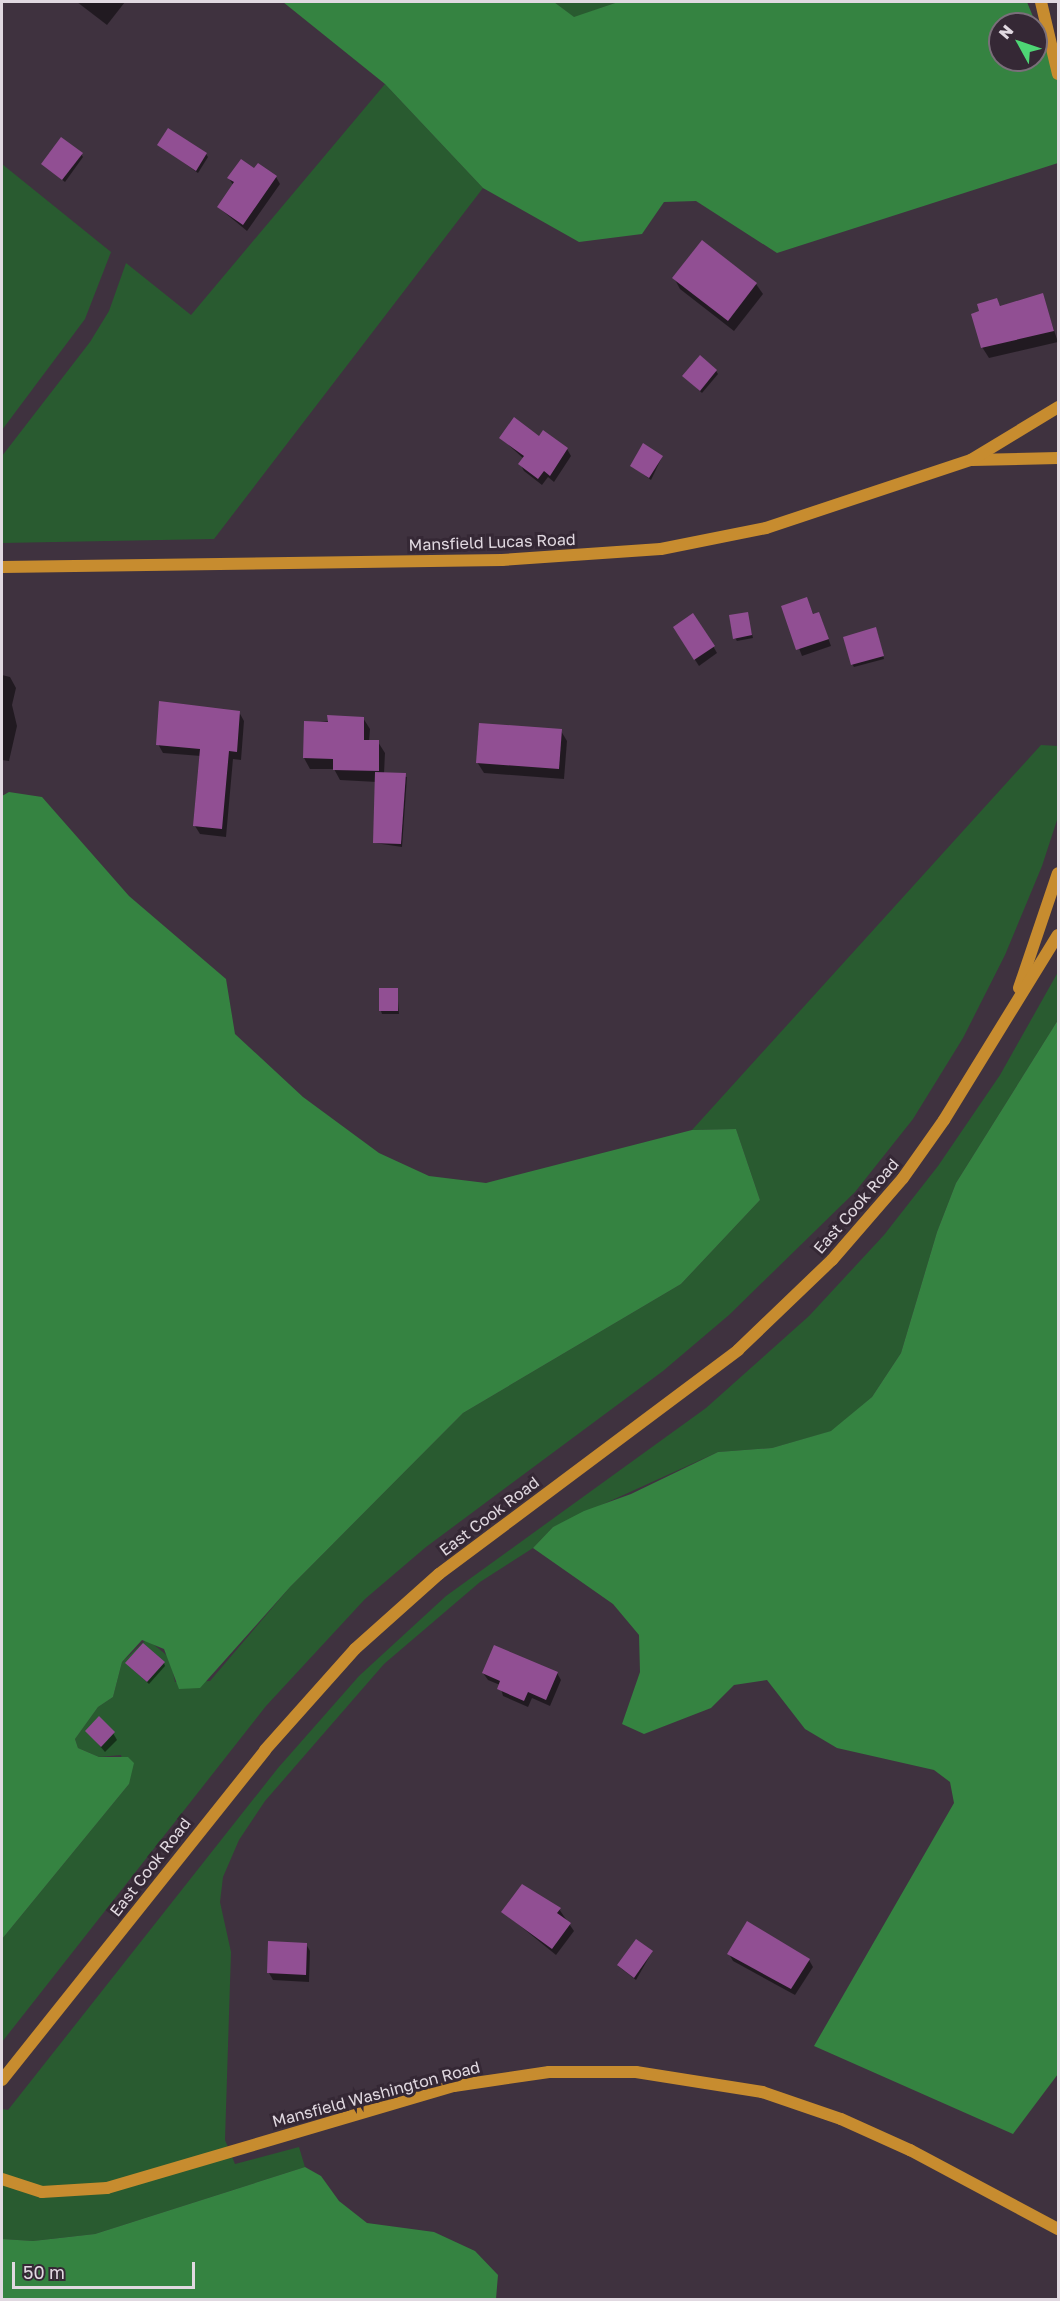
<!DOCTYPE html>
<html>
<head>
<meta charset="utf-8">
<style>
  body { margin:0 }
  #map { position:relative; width:1060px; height:2301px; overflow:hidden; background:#3f323f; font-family:"Golos Text",sans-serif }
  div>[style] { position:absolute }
  .green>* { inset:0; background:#295b30 }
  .forest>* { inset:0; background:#358341 }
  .shadow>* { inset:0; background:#0007 }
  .building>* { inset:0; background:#914f93 }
  .secondary>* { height:12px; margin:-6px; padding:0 6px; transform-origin:6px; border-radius:6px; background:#c78c2f }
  span { translate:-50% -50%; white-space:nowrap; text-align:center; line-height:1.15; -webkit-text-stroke:6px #352835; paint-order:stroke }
  .street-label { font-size:16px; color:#e1d9e1 }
  .frame { position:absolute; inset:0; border:3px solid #e1d9e1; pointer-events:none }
  .north { position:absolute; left:988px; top:12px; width:60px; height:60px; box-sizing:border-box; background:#352835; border:2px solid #7a6f7a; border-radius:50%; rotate:310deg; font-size:16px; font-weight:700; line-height:24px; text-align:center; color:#e1d9e1 }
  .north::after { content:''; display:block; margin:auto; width:21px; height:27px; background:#4ed675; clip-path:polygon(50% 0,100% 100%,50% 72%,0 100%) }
  .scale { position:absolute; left:12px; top:2262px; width:183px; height:27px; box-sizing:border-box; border:3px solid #e1d9e1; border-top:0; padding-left:8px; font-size:18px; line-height:21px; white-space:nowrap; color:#e1d9e1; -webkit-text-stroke:4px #352835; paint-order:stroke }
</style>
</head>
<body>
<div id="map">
  <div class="green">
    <i style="clip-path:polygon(554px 2px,618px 2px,574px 18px)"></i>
    <i style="clip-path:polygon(385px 84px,483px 188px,214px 539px,2px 543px,2px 456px,90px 342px,109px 311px,126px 263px,191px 315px)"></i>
    <i style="clip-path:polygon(2px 164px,111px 252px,85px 319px,2px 430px)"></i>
    <i style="clip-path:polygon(1041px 745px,1058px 746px,1058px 817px,1042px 866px,1005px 955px,963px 1038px,913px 1119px,855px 1192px,729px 1315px,663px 1371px,426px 1547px,365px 1599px,266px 1706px,2px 2042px,2px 1939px,129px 1784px,121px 1755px,99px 1757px,78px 1748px,75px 1739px,98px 1707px,113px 1697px,122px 1662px,147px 1639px,170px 1658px,175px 1682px,210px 1681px,290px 1587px,463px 1413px,681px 1284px,760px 1200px,736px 1129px,692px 1130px)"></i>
    <i style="clip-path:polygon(1058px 972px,1058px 1020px,956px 1183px,937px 1232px,901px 1353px,872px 1397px,832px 1431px,772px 1448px,718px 1452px,553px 1527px,533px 1548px,480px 1582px,384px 1664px,265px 1801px,239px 1840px,223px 1877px,220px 1902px,231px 1952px,225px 2140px,235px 2164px,299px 2147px,305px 2167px,95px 2234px,33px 2241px,2px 2239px,2px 2109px,8px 2110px,278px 1768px,359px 1676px,446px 1596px,706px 1408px,809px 1316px,884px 1235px,938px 1166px,1000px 1075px)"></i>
  </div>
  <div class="forest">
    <i style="clip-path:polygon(283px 2px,554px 2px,574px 17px,618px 2px,1027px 2px,1036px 24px,1000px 24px,1000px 60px,1036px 60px,1036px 24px,1058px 79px,1058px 163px,777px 253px,696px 201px,664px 202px,642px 234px,579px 242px,483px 188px,385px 84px)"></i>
    <i style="clip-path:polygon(9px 792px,42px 797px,129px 896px,226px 979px,235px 1034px,303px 1097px,379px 1153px,429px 1176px,486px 1183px,692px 1130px,736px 1129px,760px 1200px,681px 1284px,463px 1413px,290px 1587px,200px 1688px,179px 1689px,164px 1649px,142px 1640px,122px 1662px,113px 1697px,98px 1707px,75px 1739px,78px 1748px,99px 1757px,128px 1757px,134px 1763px,129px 1784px,2px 1939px,2px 796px)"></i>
    <i style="clip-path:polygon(1058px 1020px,1058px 2074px,1013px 2134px,814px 2046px,954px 1803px,950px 1782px,934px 1770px,837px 1748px,805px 1729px,767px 1680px,734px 1685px,711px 1708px,644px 1734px,622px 1724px,640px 1672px,639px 1635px,613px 1604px,533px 1548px,553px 1527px,584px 1511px,631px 1494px,718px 1452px,772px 1448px,831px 1431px,872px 1397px,901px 1353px,937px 1232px,956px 1183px)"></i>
    <i style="clip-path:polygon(305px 2167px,321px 2176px,339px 2201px,367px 2223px,434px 2232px,475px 2251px,498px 2275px,496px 2299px,2px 2299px,2px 2239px,33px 2241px,95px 2234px)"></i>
  </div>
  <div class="shadow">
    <i style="clip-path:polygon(77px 2px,125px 2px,107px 25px)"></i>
    <i style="clip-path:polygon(159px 145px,206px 154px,208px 157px,198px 173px)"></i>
    <i style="clip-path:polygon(81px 154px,83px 157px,65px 182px,43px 164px)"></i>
    <i style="clip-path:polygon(255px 170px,276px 177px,280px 184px,247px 231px,218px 207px,233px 185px,229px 178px)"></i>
    <i style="clip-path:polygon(674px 278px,756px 284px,763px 294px,734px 331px,680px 289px)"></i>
    <i style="clip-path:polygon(1042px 295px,1058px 342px,989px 358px,982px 347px,981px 312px,996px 299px,1001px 307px)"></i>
    <i style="clip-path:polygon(716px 371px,718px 374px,702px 393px,684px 376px)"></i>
    <i style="clip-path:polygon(501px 438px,539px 438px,567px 449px,571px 456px,554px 482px,548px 477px,542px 485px,524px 471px,520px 464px,524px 459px)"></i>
    <i style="clip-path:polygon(662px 457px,651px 480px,632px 466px)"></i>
    <i style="clip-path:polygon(806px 599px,814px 615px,818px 614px,822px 621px,831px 646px,802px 656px,783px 607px)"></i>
    <i style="clip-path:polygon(747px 614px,753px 638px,737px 641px,735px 638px)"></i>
    <i style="clip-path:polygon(877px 632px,884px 659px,854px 667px,852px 664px)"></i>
    <i style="clip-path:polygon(679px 635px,713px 646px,717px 653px,699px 666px)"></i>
    <i style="clip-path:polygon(2px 675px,10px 677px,16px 688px,12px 705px,17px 726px,9px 761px,2px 760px)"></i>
    <i style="clip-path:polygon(239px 712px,244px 721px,241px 760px,233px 759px,226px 837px,200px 834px,195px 826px,201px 756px,163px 753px,158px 744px)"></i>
    <i style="clip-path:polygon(363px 718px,370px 729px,369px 742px,378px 742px,385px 753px,384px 774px,407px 777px,402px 847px,375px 843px,377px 782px,340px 780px,334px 769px,310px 769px,304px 758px,305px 723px)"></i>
    <i style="clip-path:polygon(561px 731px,567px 741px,564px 779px,484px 773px,477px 762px)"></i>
    <i style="clip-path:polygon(397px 989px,399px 1014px,382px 1014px,381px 1011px)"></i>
    <i style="clip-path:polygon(164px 1663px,165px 1666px,149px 1684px,129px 1666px)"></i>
    <i style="clip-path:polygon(483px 1673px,557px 1673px,561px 1680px,550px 1706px,532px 1698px,528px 1707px,503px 1696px,500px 1685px,488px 1680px)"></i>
    <i style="clip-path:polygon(87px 1731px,113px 1733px,117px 1740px,105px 1752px)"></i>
    <i style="clip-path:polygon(559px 1909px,574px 1931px,556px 1955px,503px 1912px)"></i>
    <i style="clip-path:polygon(306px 1944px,310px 1951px,309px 1982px,273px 1980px,269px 1973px)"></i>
    <i style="clip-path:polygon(652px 1952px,636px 1980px,618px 1966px)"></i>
    <i style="clip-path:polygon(729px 1954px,809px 1960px,813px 1967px,795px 1995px,733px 1961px)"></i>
  </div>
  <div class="building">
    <i style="clip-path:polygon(168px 128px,207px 153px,196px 171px,157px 145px)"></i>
    <i style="clip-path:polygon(61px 137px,83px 153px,62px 180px,41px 164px)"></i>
    <i style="clip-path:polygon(241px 159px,254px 168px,258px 163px,277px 176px,243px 225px,217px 207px,234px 182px,227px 178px)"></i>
    <i style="clip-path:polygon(702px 240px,757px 283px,728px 321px,672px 278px)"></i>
    <i style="clip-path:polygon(1043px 293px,1054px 331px,981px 348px,971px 314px,979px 311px,977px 304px,997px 298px,1000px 306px)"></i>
    <i style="clip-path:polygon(700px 355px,717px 370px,700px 391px,682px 376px)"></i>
    <i style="clip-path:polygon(514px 417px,539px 436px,543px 430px,568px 448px,550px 476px,544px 471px,538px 479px,518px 464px,524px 456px,499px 438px)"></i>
    <i style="clip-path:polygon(643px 443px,663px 456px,649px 478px,630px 466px)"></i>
    <i style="clip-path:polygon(807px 597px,813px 614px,819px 612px,829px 639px,796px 650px,781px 606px)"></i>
    <i style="clip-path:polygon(748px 612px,752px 635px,733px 639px,729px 615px)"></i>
    <i style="clip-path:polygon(693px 613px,715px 646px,694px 660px,673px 627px)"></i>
    <i style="clip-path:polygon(876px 627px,884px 656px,851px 665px,843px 637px)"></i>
    <i style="clip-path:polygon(159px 701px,240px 711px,237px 752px,229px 751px,222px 829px,193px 826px,200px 749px,156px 745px)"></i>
    <i style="clip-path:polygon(327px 715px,364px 717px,364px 740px,379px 740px,379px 771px,333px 770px,333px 759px,303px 758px,304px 721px,328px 722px)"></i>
    <i style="clip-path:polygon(479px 723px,562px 729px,559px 769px,476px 763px)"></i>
    <i style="clip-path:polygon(375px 772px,406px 773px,401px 844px,373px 843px)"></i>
    <i style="clip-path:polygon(379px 988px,398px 988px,398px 1011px,379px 1011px)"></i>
    <i style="clip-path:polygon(143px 1643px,165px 1662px,147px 1682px,125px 1663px)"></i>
    <i style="clip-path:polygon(494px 1645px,558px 1672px,546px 1700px,528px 1692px,524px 1701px,497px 1689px,500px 1681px,482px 1673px)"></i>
    <i style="clip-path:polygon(99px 1716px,115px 1732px,101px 1747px,85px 1731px)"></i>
    <i style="clip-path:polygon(522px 1884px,561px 1908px,557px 1913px,571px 1923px,552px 1949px,501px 1912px)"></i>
    <i style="clip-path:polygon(747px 1921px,810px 1959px,791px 1989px,727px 1954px)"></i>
    <i style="clip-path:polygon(636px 1939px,653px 1951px,634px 1978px,617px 1965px)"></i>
    <i style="clip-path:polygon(268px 1941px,307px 1943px,306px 1975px,267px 1973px)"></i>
  </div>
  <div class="secondary">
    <i style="left:1041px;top:2px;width:74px;rotate:76.7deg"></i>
    <i style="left:972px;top:460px;width:86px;rotate:-1.3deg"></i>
    <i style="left:2px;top:567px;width:500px;rotate:-0.8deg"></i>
    <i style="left:502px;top:560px;width:159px;rotate:-4deg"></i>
    <i style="left:661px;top:549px;width:107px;rotate:-11.3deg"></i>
    <i style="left:766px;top:528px;width:216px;rotate:-18.4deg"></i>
    <i style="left:971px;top:460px;width:102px;rotate:-31.3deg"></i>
    <i style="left:1019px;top:988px;width:121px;rotate:-71.3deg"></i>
    <i style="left:2px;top:2080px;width:422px;rotate:-51.4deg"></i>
    <i style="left:265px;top:1750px;width:135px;rotate:-48.3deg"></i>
    <i style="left:355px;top:1649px;width:113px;rotate:-41.8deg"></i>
    <i style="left:439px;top:1574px;width:374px;rotate:-36.8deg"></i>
    <i style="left:738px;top:1350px;width:130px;rotate:-43.8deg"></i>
    <i style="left:832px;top:1260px;width:108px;rotate:-49.1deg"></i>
    <i style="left:903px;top:1178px;width:71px;rotate:-54.7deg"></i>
    <i style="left:944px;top:1120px;width:217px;rotate:-58.4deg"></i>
    <i style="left:2px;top:2179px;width:42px;rotate:18deg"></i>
    <i style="left:42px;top:2192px;width:65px;rotate:-3.5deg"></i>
    <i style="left:107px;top:2188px;width:362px;rotate:-16.4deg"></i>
    <i style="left:454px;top:2086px;width:96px;rotate:-8.4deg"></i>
    <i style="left:549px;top:2072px;width:87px"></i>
    <i style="left:636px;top:2072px;width:128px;rotate:9deg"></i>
    <i style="left:762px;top:2092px;width:83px;rotate:18.9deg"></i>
    <i style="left:841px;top:2119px;width:76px;rotate:24.2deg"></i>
    <i style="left:910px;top:2150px;width:168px;rotate:28.1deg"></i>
  </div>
  <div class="street-label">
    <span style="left:492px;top:542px;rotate:-2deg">Mansfield Lucas Road</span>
    <span style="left:856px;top:1206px;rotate:-49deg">East Cook Road</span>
    <span style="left:489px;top:1516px;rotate:-37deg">East Cook Road</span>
    <span style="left:150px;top:1867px;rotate:-52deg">East Cook Road</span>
    <span style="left:376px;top:2094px;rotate:-15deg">Mansfield Washington Road</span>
  </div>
  <div class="frame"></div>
  <div class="north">N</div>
  <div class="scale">50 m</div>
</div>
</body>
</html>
